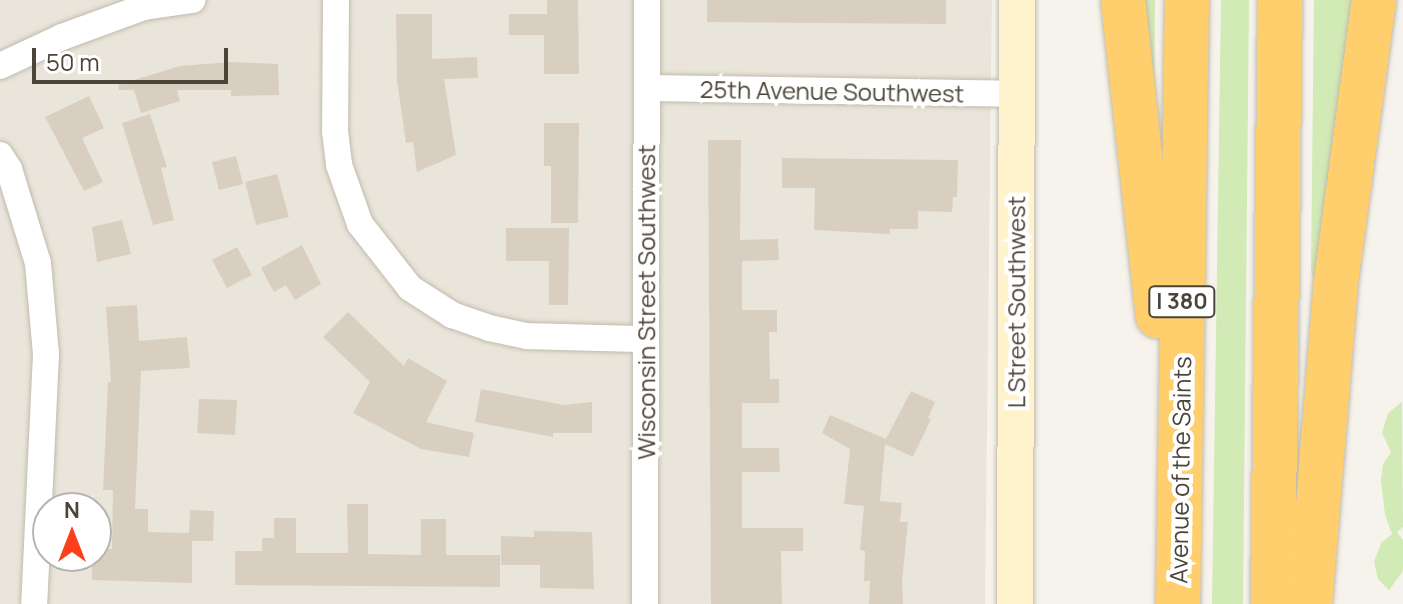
<!DOCTYPE html>
<html>
<head>
<meta charset="utf-8">
<style>
  body { margin:0 }
  #map { position:relative; width:1403px; height:604px; overflow:hidden; background:#f6f3ec; font-family:Manrope,sans-serif }
  div>[style] { position:absolute }
  .residential>* { inset:0; background:#eae5da }
  .green>* { inset:0; background:#d2eab5 }
  .building>* { inset:0; background:#d8cfc1 }
  .roads { filter:drop-shadow(0 0 2px #c2bbae) drop-shadow(0 0 2px #c2bbae) }
  .street>* { height:26px; margin:-13px; padding:0 13px; transform-origin:13px; border-radius:13px; background:#fff }
  .secondary>* { height:36px; margin:-18px; padding:0 18px; transform-origin:18px; border-radius:18px; background:#fff3cd }
  .highway>* { height:44px; margin:-22px; padding:0 22px; transform-origin:22px; border-radius:22px; background:#ffcf6e }
  span { translate:-50% -50%; white-space:nowrap; text-align:center; line-height:1.15; -webkit-text-stroke:8px #fff; paint-order:stroke }
  .shield-label span { padding:2px 6px; background:#fff; border:2px solid; border-radius:6px; -webkit-text-stroke-width:0 }
  .shield-label { font-size:22px; color:#4b4439; font-weight:700 }
  .street-label { font-size:24px; color:#4b4439 }
  .north { position:absolute; left:32px; top:492px; width:80px; height:80px; box-sizing:border-box; background:#fff; border:2px solid #b7b4b0; border-radius:50%; rotate:0deg; font-size:22px; font-weight:700; line-height:32px; text-align:center; color:#4b4439 }
  .north::after { content:''; display:block; margin:auto; width:28px; height:36px; background:#fc3f1d; clip-path:polygon(50% 0,100% 100%,50% 72%,0 100%) }
  .scale { position:absolute; left:32px; top:48px; width:196px; height:36px; box-sizing:border-box; border:4px solid #4b4439; border-top:0; padding-left:10px; font-size:24px; line-height:28px; white-space:nowrap; color:#4b4439; -webkit-text-stroke:6px #fff; paint-order:stroke }
</style>
</head>
<body>
<div id="map">
  <div class="residential">
    <i style="clip-path:polygon(evenodd,0 0,992px 0,985px 604px,0 604px,0 0,48px 508px,96px 508px,96px 556px,48px 556px,48px 508px)"></i>
  </div>
  <div class="green">
    <i style="clip-path:polygon(1133px 0,1155px 0,1154px 116px)"></i>
    <i style="clip-path:polygon(1221px 0,1249px 0,1243px 604px,1212px 604px)"></i>
    <i style="clip-path:polygon(1314px 0,1363px 0,1315px 285px,1311px 270px)"></i>
    <i style="clip-path:polygon(1402px 402px,1403px 527px,1397px 532px,1403px 540px,1403px 571px,1389px 590px,1378px 579px,1374px 562px,1381px 543px,1392px 534px,1385px 515px,1381px 480px,1383px 464px,1391px 452px,1382px 433px,1388px 413px)"></i>
  </div>
  <div class="building">
    <i style="clip-path:polygon(547px 0,578px 0,579px 74px,544px 74px,544px 35px,509px 35px,509px 14px,547px 14px)"></i>
    <i style="clip-path:polygon(707px 0,946px 0,946px 24px,707px 22px)"></i>
    <i style="clip-path:polygon(396px 14px,432px 14px,432px 59px,477px 57px,478px 78px,444px 79px,456px 155px,417px 172px,413px 142px,406px 143px,397px 80px)"></i>
    <i style="clip-path:polygon(231px 62px,278px 64px,279px 95px,231px 96px,231px 90px,177px 90px,180px 101px,141px 113px,134px 90px,119px 90px,118px 85px,180px 66px)"></i>
    <i style="clip-path:polygon(89px 96px,104px 128px,82px 138px,103px 182px,84px 191px,45px 117px)"></i>
    <i style="clip-path:polygon(150px 114px,167px 167px,161px 168px,174px 220px,153px 225px,122px 123px)"></i>
    <i style="clip-path:polygon(544px 123px,579px 123px,578px 223px,551px 223px,551px 166px,544px 166px)"></i>
    <i style="clip-path:polygon(708px 140px,741px 140px,740px 240px,778px 239px,779px 260px,742px 261px,742px 310px,777px 310px,777px 332px,769px 332px,770px 379px,779px 379px,779px 403px,742px 403px,742px 448px,779px 448px,780px 472px,742px 472px,742px 528px,803px 528px,803px 551px,781px 551px,782px 604px,711px 604px)"></i>
    <i style="clip-path:polygon(236px 156px,243px 184px,219px 190px,212px 162px)"></i>
    <i style="clip-path:polygon(782px 158px,958px 160px,957px 197px,953px 197px,952px 212px,918px 211px,918px 229px,890px 229px,890px 234px,814px 230px,815px 188px,782px 188px)"></i>
    <i style="clip-path:polygon(277px 174px,289px 217px,256px 225px,245px 182px)"></i>
    <i style="clip-path:polygon(122px 220px,131px 254px,97px 262px,92px 227px)"></i>
    <i style="clip-path:polygon(506px 228px,569px 228px,568px 305px,549px 305px,549px 261px,506px 261px)"></i>
    <i style="clip-path:polygon(302px 245px,321px 284px,295px 300px,286px 285px,274px 292px,261px 268px)"></i>
    <i style="clip-path:polygon(237px 247px,252px 275px,227px 288px,212px 260px)"></i>
    <i style="clip-path:polygon(137px 305px,139px 341px,187px 337px,190px 368px,141px 371px,135px 509px,148px 509px,148px 532px,189px 533px,190px 510px,214px 511px,213px 541px,192px 541px,192px 583px,92px 580px,92px 556px,96px 556px,96px 549px,112px 549px,113px 490px,103px 490px,108px 382px,111px 382px,106px 307px)"></i>
    <i style="clip-path:polygon(348px 312px,404px 366px,408px 358px,447px 381px,426px 422px,474px 433px,469px 457px,421px 449px,353px 413px,370px 382px,323px 337px)"></i>
    <i style="clip-path:polygon(481px 389px,564px 405px,592px 402px,592px 433px,553px 433px,553px 437px,475px 422px)"></i>
    <i style="clip-path:polygon(911px 391px,935px 402px,928px 418px,931px 419px,913px 457px,885px 444px,880px 501px,902px 503px,900px 522px,908px 522px,902px 581px,903px 604px,869px 604px,870px 581px,864px 581px,865px 551px,860px 550px,864px 506px,844px 504px,850px 449px,822px 433px,830px 415px,886px 439px)"></i>
    <i style="clip-path:polygon(199px 399px,237px 400px,235px 435px,197px 433px)"></i>
    <i style="clip-path:polygon(347px 504px,368px 504px,368px 554px,421px 555px,421px 519px,446px 519px,446px 555px,500px 555px,500px 587px,235px 585px,235px 551px,262px 551px,262px 538px,274px 538px,274px 518px,296px 518px,296px 553px,348px 553px)"></i>
    <i style="clip-path:polygon(534px 531px,592px 532px,594px 589px,540px 588px,540px 565px,501px 565px,501px 536px,534px 537px)"></i>
  </div>
  <div class="roads">
    <div class="street">
      <i style="left:336px;top:0;width:131px;rotate:90.4deg"></i>
      <i style="left:335px;top:131px;width:34px;rotate:83deg"></i>
      <i style="left:339px;top:165px;width:63px;rotate:70.4deg"></i>
      <i style="left:360px;top:224px;width:81px;rotate:52deg"></i>
      <i style="left:410px;top:288px;width:50px;rotate:32.7deg"></i>
      <i style="left:452px;top:315px;width:39px;rotate:19deg"></i>
      <i style="left:489px;top:328px;width:39px;rotate:12deg"></i>
      <i style="left:527px;top:336px;width:118px;rotate:1.5deg"></i>
      <i style="left:0;top:66px;width:68px;rotate:-25.1deg"></i>
      <i style="left:62px;top:37px;width:87px;rotate:-20.1deg"></i>
      <i style="left:144px;top:7px;width:49px;rotate:-8.3deg"></i>
      <i style="left:647px;top:88px;width:370px;rotate:0.9deg"></i>
      <i style="left:0;top:155px;width:17px;rotate:57deg"></i>
      <i style="left:9px;top:169px;width:98px;rotate:72.9deg"></i>
      <i style="left:38px;top:263px;width:91px;rotate:85deg"></i>
      <i style="left:46px;top:354px;width:250px;rotate:92.7deg"></i>
      <i style="left:645px;top:604px;width:604px;rotate:-89.81deg"></i>
    </div>
    <div class="secondary">
      <i style="left:1015px;top:604px;width:604px;rotate:-89.81deg"></i>
    </div>
    <div class="highway">
      <i style="left:1123px;top:0;width:318px;rotate:83.7deg"></i>
      <i style="left:1178px;top:604px;width:604px;rotate:-89.15deg"></i>
      <i style="left:1273px;top:604px;width:604px;rotate:-89.34deg"></i>
      <i style="left:1310px;top:604px;width:324px;rotate:-85.4deg"></i>
      <i style="left:1336px;top:281px;width:284px;rotate:-82.3deg"></i>
    </div>
  </div>
  <div class="shield-label">
    <span style="left:1182px;top:302px">I 380</span>
  </div>
  <div class="street-label">
    <span style="left:832px;top:91px;rotate:1deg">25th Avenue Southwest</span>
    <span style="left:646px;top:302px;rotate:-90deg">Wisconsin Street Southwest</span>
    <span style="left:1016px;top:302px;rotate:-90deg">L Street Southwest</span>
    <span style="left:1180px;top:470px;rotate:-89deg">Avenue of the Saints</span>
  </div>
  <div class="north">N</div>
  <div class="scale">50 m</div>
</div>
</body>
</html>
